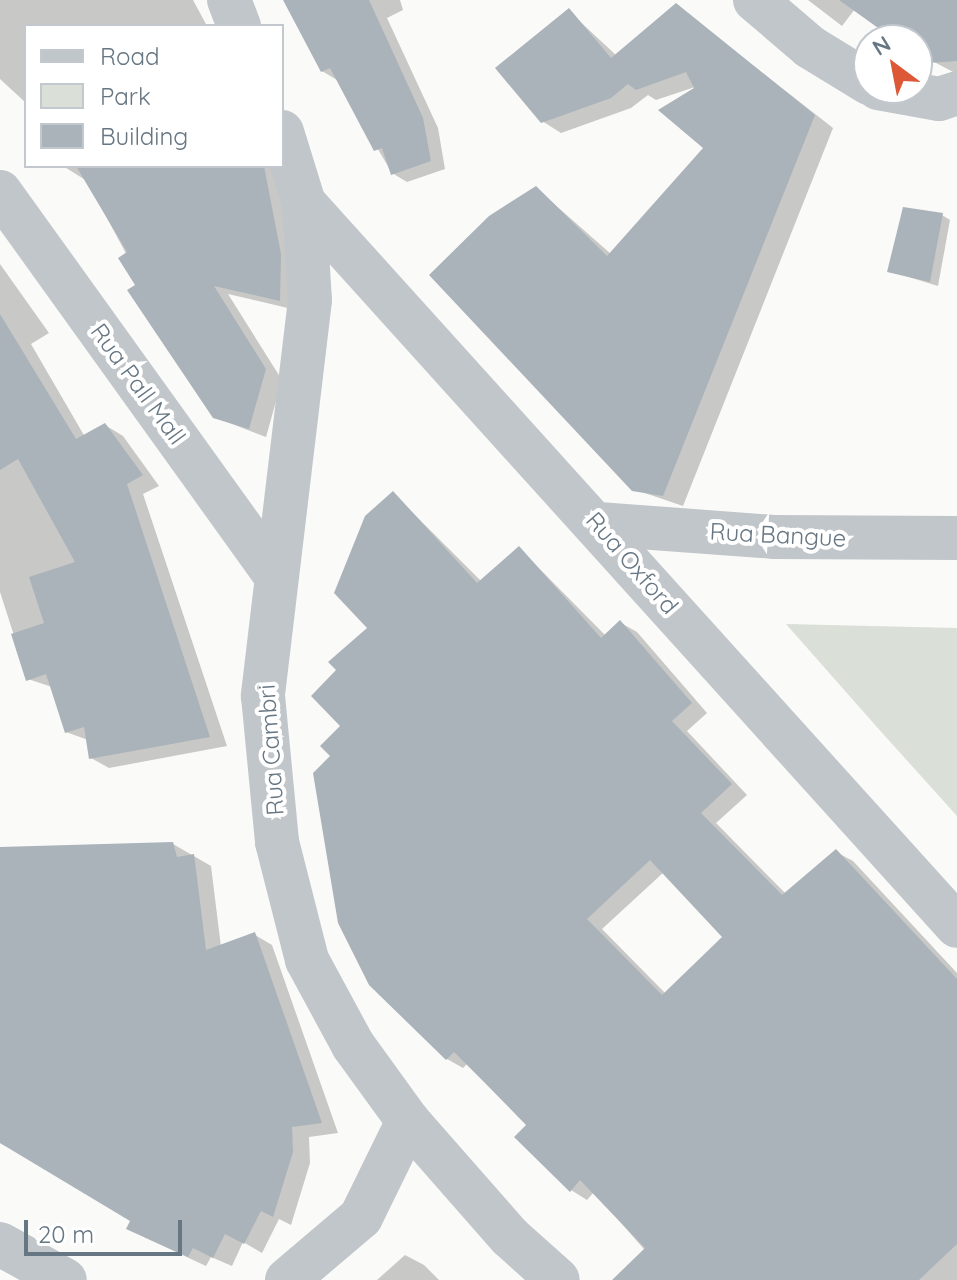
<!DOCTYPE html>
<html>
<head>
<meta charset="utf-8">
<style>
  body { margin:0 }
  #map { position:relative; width:957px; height:1280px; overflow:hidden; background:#fafaf8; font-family:Quicksand,sans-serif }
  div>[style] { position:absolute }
  .green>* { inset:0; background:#dadfd7 }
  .shadow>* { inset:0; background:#0003 }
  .building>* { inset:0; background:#aab3b9 }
  .minor>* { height:44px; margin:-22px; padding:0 22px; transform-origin:22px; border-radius:22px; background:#c1c6ca }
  span { translate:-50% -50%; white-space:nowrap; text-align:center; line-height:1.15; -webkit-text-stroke:8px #fff; paint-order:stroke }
  .street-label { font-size:24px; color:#667682 }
  .legend { position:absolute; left:24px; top:24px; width:260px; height:144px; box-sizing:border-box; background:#fff; border:2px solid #c2c8cd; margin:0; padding:10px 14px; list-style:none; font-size:24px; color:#667682 }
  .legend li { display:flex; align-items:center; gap:16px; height:40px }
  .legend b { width:40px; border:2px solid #c2c8cd }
  .north { position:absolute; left:853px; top:24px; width:80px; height:80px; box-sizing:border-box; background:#fff; border:2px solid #c2c8cd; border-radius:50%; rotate:328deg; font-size:22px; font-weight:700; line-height:32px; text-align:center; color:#667682 }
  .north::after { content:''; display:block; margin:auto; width:28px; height:36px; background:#dc5836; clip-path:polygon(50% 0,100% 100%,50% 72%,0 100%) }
  .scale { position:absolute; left:24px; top:1220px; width:158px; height:36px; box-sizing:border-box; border:4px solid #667682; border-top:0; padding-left:10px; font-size:24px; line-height:28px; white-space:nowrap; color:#667682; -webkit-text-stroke:6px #fff; paint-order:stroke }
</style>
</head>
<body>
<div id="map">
  <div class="green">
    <i style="clip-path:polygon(786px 624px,957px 628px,957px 816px,876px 726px)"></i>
  </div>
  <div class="shadow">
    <i style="clip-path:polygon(0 0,193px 0,207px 26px,26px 26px,26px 103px,0 79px)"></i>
    <i style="clip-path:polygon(291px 0,400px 0,403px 10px,387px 18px,438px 128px,445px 169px,407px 182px,392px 173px,337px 80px,322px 71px)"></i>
    <i style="clip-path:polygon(808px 0,957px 0,957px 74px,917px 53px,917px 40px,898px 40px,855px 9px,842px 26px)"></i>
    <i style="clip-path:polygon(676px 5px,833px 128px,683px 506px,633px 489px,536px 188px,611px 254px,706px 148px,698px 86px,656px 100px,648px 95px,631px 108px,561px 133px,542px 121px,573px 15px,617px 56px)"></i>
    <i style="clip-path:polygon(63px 166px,278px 166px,296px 310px,228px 294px,282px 380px,266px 437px,214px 417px,87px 181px)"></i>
    <i style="clip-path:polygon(942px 215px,950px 220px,938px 286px,889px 271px)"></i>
    <i style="clip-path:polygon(0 264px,49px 333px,31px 344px,85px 437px,105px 425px,123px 436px,159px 486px,143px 494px,227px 746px,109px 768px,91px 758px,88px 740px,66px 732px,52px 687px,28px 679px,0 592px)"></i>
    <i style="clip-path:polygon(evenodd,393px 493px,481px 581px,519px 548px,606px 636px,621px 623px,637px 632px,707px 713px,687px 731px,747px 795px,716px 823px,786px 894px,836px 852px,853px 861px,957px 973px,957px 1280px,671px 1280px,594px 1192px,587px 1200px,571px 1190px,529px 1125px,468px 1063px,463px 1068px,447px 1059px,333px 756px,343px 726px,339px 670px,370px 628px,393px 493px,664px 872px,725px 937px,666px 994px,602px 929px,664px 872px)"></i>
    <i style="clip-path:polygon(173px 844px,211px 866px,221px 947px,255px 935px,272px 945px,338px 1133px,309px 1137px,310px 1163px,291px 1225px,279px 1219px,262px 1253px,243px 1242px,232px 1266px,211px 1257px,206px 1266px,146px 1238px,128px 1228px,133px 1220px,75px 1183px,0 1143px,0 849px)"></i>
    <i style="clip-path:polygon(405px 1255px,424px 1265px,439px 1280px,377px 1280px)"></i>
  </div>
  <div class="building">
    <i style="clip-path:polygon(283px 0,369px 0,423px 118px,431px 161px,391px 175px,382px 148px,374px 151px,330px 68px,321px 72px)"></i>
    <i style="clip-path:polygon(839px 0,957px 0,957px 61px,927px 63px,917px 56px,917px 40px,895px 40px)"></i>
    <i style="clip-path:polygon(676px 3px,815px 115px,663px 496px,632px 491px,429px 275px,489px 216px,536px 186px,607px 256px,703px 148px,658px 110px,694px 88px,686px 72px,636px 90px,628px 84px,611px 98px,541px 123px,495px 68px,569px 8px,611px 58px)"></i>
    <i style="clip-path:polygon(76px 166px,264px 166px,281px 254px,280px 301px,214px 286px,266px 369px,249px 429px,213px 418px,127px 290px,135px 285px,118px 258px,127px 252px)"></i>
    <i style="clip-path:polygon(903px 207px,943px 213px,930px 282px,887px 272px)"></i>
    <i style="clip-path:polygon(0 314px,76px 439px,105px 423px,143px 475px,127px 484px,210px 737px,89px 759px,84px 727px,65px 733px,46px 674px,26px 681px,11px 634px,44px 623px,29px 577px,75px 562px,18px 459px,0 470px)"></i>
    <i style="clip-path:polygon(evenodd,393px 491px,477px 583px,519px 546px,601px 638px,620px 620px,692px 703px,672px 721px,732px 784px,701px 813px,782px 895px,836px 849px,957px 979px,957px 1244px,919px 1280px,612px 1280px,645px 1248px,580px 1180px,570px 1192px,514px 1137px,526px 1125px,485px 1083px,454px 1052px,446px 1060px,369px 985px,338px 923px,313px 773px,330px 756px,320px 746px,340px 726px,311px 696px,336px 670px,328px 662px,367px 628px,334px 593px,365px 516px,393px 491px,650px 860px,722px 937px,662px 995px,587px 919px,650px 860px)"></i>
    <i style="clip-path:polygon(173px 842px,177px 857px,194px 854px,206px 950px,255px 932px,322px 1123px,292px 1127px,293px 1152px,273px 1217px,261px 1211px,244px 1244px,225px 1234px,213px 1258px,193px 1248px,188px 1257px,126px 1229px,130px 1221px,0 1143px,0 847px)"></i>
  </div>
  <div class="minor">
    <i style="left:229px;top:0;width:28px;rotate:69deg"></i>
    <i style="left:755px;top:0;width:72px;rotate:40.5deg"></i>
    <i style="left:810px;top:47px;width:69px;rotate:31.4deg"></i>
    <i style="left:878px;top:88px;width:62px;rotate:10.2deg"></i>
    <i style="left:939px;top:99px;width:19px;rotate:-18deg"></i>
    <i style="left:282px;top:132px;width:74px;rotate:72.8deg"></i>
    <i style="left:304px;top:203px;width:97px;rotate:86.5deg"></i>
    <i style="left:310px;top:300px;width:399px;rotate:96.8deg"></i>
    <i style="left:263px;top:696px;width:147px;rotate:84.5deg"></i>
    <i style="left:277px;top:842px;width:122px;rotate:75.7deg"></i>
    <i style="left:307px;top:960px;width:97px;rotate:61.6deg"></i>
    <i style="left:353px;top:1045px;width:94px;rotate:54.1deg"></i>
    <i style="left:408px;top:1121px;width:154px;rotate:48.7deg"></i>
    <i style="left:510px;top:1237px;width:64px;rotate:41.9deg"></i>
    <i style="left:0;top:192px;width:474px;rotate:54.3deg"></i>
    <i style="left:304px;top:203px;width:974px;rotate:47.91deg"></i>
    <i style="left:598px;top:524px;width:176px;rotate:4.2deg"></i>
    <i style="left:774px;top:537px;width:183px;rotate:0.3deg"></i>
    <i style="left:0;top:1244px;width:74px;rotate:29deg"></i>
    <i style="left:287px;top:1280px;width:97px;rotate:-40.4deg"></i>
    <i style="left:361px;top:1217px;width:107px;rotate:-63.9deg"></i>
  </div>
  <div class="street-label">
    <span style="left:138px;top:384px;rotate:54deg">Rua Pall Mall</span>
    <span style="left:778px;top:535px;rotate:3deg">Rua Bangue</span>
    <span style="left:632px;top:563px;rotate:49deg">Rua Oxford</span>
    <span style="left:271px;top:750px;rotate:-94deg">Rua Cambri</span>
  </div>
  <ul class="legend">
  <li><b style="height:10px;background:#c1c6ca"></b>Road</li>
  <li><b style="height:22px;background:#dadfd7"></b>Park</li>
  <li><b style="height:22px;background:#aab3b9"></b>Building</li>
  </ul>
  <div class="north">N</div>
  <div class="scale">20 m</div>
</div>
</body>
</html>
